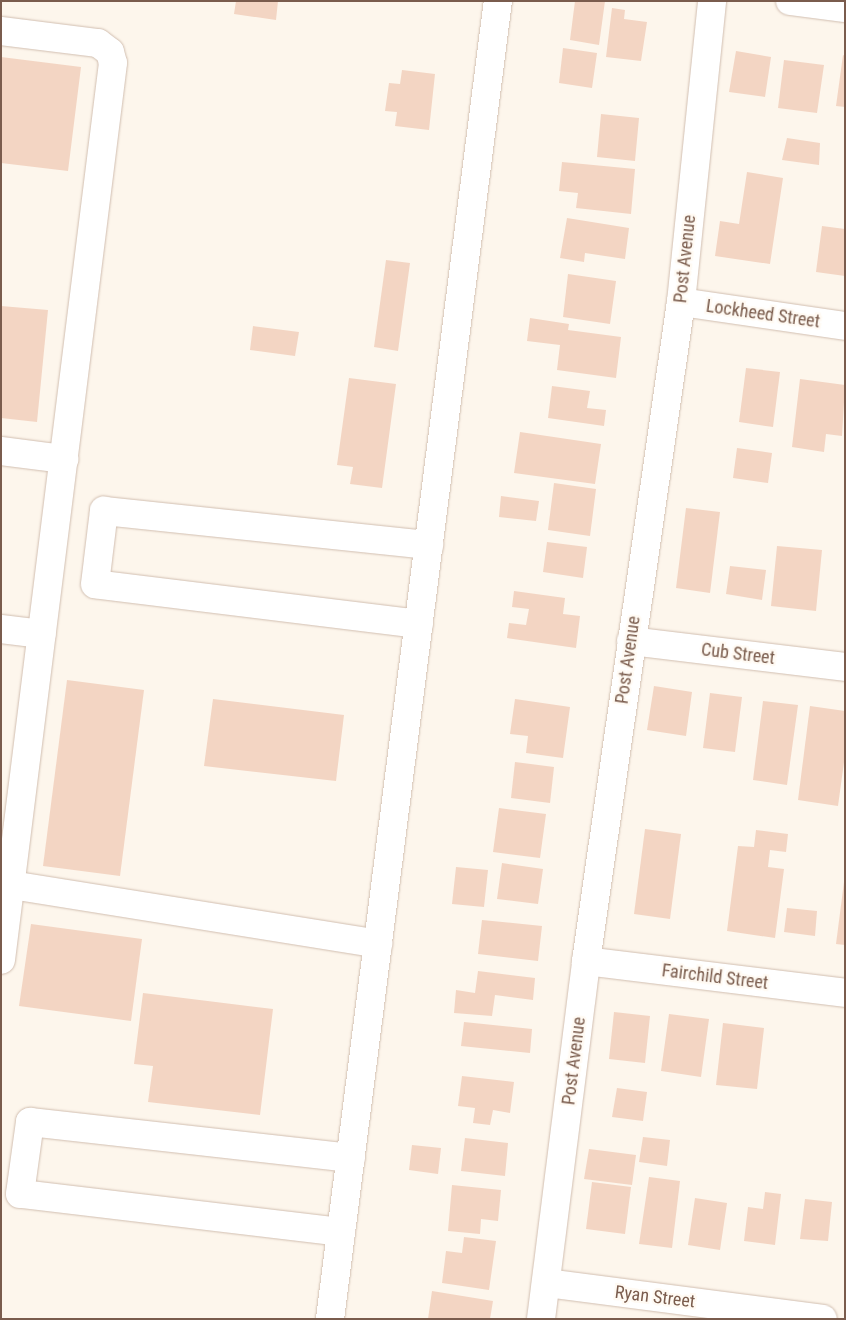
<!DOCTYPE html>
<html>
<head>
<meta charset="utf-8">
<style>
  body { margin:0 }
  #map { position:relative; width:846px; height:1320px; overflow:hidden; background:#fdf6ec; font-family:"Roboto Condensed",sans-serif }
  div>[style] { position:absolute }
  .building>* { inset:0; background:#f3d5c3 }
  .roads { filter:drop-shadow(0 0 1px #d1beb0) drop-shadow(0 0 1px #d1beb0) }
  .minor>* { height:28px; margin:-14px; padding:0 14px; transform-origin:14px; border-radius:14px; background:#fff }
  span { translate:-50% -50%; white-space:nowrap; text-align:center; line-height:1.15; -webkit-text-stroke:4.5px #fffaf3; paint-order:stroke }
  .street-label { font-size:18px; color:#7a5c4d }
  .frame { position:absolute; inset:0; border:2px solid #7a5c4d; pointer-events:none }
</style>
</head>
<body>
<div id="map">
  <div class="building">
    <i style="clip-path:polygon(236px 1px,278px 1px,276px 20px,234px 14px)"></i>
    <i style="clip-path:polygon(575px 1px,605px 1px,599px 45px,570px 40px)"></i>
    <i style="clip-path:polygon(612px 8px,625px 10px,624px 19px,647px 22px,641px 61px,606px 57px)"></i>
    <i style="clip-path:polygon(563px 48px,597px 53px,592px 88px,559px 83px)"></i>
    <i style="clip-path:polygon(736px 51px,771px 57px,765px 97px,729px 92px)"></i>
    <i style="clip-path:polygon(843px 55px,845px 56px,845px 107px,836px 106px)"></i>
    <i style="clip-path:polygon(1px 57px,81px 67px,68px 171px,1px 163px)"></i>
    <i style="clip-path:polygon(784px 60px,824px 65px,817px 113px,778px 108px)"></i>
    <i style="clip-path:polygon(402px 70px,435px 74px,429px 130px,395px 126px,397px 112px,385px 111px,389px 83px,400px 84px)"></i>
    <i style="clip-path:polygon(601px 114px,639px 118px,635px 161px,597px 157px)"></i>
    <i style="clip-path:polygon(787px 138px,820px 143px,819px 165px,782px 160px)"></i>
    <i style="clip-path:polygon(562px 162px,635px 169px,631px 214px,576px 208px,578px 193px,559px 191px)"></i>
    <i style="clip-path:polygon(747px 172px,783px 178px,770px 264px,715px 256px,720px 221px,739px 224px)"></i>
    <i style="clip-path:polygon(567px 218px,629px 228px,625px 259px,585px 253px,584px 262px,560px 258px)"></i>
    <i style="clip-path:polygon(822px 226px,845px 229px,845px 276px,816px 272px)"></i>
    <i style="clip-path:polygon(386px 260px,410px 263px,398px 351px,374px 347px)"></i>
    <i style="clip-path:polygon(568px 274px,616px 281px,610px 324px,563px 317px)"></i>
    <i style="clip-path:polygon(1px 306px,48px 310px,37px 422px,1px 418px)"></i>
    <i style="clip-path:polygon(530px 318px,569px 324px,568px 330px,621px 337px,616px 378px,557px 370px,560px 345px,527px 341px)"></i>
    <i style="clip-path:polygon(253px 326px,299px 332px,295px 356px,250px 350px)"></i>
    <i style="clip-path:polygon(746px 368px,780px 372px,773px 427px,739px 422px)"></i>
    <i style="clip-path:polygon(349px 378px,396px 384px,382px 488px,350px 484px,353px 467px,337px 465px)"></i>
    <i style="clip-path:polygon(800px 379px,845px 385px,842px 436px,826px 434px,824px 452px,792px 447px)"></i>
    <i style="clip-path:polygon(552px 386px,590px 391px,587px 408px,606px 410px,604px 426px,548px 418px)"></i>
    <i style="clip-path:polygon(520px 432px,601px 444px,595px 484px,514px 473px)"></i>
    <i style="clip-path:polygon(737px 448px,772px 453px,768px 483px,733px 478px)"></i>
    <i style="clip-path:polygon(554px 483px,596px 489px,590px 536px,548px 530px)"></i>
    <i style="clip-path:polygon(501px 496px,539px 501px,536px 521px,499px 517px)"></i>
    <i style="clip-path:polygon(686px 508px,720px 512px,710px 593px,676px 588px)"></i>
    <i style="clip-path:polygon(547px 542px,587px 547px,583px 578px,543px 572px)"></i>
    <i style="clip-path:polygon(777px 546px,822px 550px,816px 611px,771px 606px)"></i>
    <i style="clip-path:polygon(730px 566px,766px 570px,762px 600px,726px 594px)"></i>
    <i style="clip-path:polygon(514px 591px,565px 598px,563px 614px,580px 616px,576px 648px,507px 638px,509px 623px,526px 625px,529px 609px,512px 607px)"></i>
    <i style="clip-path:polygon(67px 680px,144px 690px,120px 876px,43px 866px)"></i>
    <i style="clip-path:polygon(654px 686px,692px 692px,686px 736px,647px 730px)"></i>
    <i style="clip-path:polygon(710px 693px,742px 697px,735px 752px,703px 748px)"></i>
    <i style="clip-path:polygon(213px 699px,344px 715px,336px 781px,204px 766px)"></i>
    <i style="clip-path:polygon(515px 699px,570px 707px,563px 758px,526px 753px,528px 736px,510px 734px)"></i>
    <i style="clip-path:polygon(763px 701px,798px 705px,787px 785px,753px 780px)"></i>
    <i style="clip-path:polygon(810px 706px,845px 711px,845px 755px,838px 806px,798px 800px)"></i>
    <i style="clip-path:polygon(515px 762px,554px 767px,550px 803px,511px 798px)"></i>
    <i style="clip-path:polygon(499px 808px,546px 814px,540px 858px,493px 852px)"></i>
    <i style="clip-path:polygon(645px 829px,681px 834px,670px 919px,634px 914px)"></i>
    <i style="clip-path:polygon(756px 830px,788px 834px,786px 852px,770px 850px,768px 867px,784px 869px,775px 938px,727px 931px,738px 846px,754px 847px)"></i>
    <i style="clip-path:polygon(502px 863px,543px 869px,538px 904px,497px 899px)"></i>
    <i style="clip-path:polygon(456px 867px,488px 870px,484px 907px,452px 904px)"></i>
    <i style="clip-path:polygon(844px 882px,845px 882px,845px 945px,836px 944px)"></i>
    <i style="clip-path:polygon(787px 908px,817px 911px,815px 936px,784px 932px)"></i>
    <i style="clip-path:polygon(482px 920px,542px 926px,538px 961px,478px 954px)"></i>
    <i style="clip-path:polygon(31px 924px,142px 939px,131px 1021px,19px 1006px)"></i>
    <i style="clip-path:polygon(478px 971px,535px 978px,533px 1000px,495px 995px,492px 1016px,454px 1013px,456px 990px,475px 993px)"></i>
    <i style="clip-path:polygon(143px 993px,273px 1009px,260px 1115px,148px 1102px,153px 1066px,134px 1064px)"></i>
    <i style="clip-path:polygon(614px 1012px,650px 1016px,645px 1063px,609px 1059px)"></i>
    <i style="clip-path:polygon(669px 1014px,709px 1019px,701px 1077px,661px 1071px)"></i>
    <i style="clip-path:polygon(464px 1022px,532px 1029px,530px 1053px,461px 1046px)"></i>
    <i style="clip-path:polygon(723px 1023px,764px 1028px,757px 1089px,716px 1085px)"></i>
    <i style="clip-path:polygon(462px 1076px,514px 1082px,510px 1113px,493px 1110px,490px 1125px,473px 1123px,475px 1108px,458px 1106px)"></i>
    <i style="clip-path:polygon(617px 1088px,647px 1092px,643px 1121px,612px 1117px)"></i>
    <i style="clip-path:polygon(643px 1137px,670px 1140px,667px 1166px,639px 1162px)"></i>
    <i style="clip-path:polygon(465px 1138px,508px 1143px,505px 1176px,461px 1171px)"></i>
    <i style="clip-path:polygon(412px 1145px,441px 1148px,438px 1174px,409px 1170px)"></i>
    <i style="clip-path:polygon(589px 1149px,636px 1155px,632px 1185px,584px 1179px)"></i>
    <i style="clip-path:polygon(649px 1177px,680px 1181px,672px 1248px,639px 1244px)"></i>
    <i style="clip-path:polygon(592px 1182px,631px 1187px,625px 1234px,586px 1229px)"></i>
    <i style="clip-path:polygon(452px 1185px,501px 1190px,498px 1221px,481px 1219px,480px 1234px,448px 1231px)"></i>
    <i style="clip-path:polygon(765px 1192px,781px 1194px,775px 1245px,744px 1241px,748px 1207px,763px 1209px)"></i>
    <i style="clip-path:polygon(695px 1198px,727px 1203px,720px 1250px,688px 1245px)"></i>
    <i style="clip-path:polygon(805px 1199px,832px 1202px,828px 1241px,800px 1239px)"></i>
    <i style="clip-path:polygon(464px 1237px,496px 1241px,489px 1290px,442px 1283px,446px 1251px,462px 1253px)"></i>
    <i style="clip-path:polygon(432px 1291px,493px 1301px,490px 1319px,428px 1319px)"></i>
  </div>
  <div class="roads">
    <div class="minor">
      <i style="left:790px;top:1px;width:55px;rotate:7.3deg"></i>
      <i style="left:1px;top:31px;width:98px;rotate:7.1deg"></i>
      <i style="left:98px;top:43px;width:15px;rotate:37deg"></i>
      <i style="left:110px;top:52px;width:11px;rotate:75deg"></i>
      <i style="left:113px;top:63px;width:904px;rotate:97.12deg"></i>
      <i style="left:681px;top:302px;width:166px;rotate:8.3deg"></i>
      <i style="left:1px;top:451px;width:64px;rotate:7.2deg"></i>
      <i style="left:419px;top:624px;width:326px;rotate:-173deg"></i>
      <i style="left:95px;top:584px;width:74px;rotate:-83deg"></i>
      <i style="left:104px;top:511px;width:327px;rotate:6deg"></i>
      <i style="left:1px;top:629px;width:41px;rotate:7deg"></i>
      <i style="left:631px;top:641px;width:216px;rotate:6.9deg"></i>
      <i style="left:11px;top:885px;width:372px;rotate:9.1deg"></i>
      <i style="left:586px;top:961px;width:261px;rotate:7deg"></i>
      <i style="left:341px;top:1232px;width:323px;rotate:-173.2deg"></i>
      <i style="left:20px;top:1194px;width:73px;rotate:-82.1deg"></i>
      <i style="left:30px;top:1122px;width:323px;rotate:6.4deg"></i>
      <i style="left:546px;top:1283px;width:279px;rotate:7.4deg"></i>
      <i style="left:330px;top:1319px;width:1329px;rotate:-82.74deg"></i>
      <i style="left:541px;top:1319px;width:361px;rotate:-82.8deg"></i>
      <i style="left:586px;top:961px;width:666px;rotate:-81.8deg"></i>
      <i style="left:681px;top:302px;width:303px;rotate:-84.1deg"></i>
    </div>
  </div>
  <div class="street-label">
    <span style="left:685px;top:259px;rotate:-84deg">Post Avenue</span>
    <span style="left:763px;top:314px;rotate:8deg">Lockheed Street</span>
    <span style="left:738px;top:654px;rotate:7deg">Cub Street</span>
    <span style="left:628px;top:660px;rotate:-82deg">Post Avenue</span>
    <span style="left:715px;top:977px;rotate:7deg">Fairchild Street</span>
    <span style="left:574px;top:1061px;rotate:-83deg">Post Avenue</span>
    <span style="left:655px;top:1297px;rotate:7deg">Ryan Street</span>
  </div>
  <div class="frame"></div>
</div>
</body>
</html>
